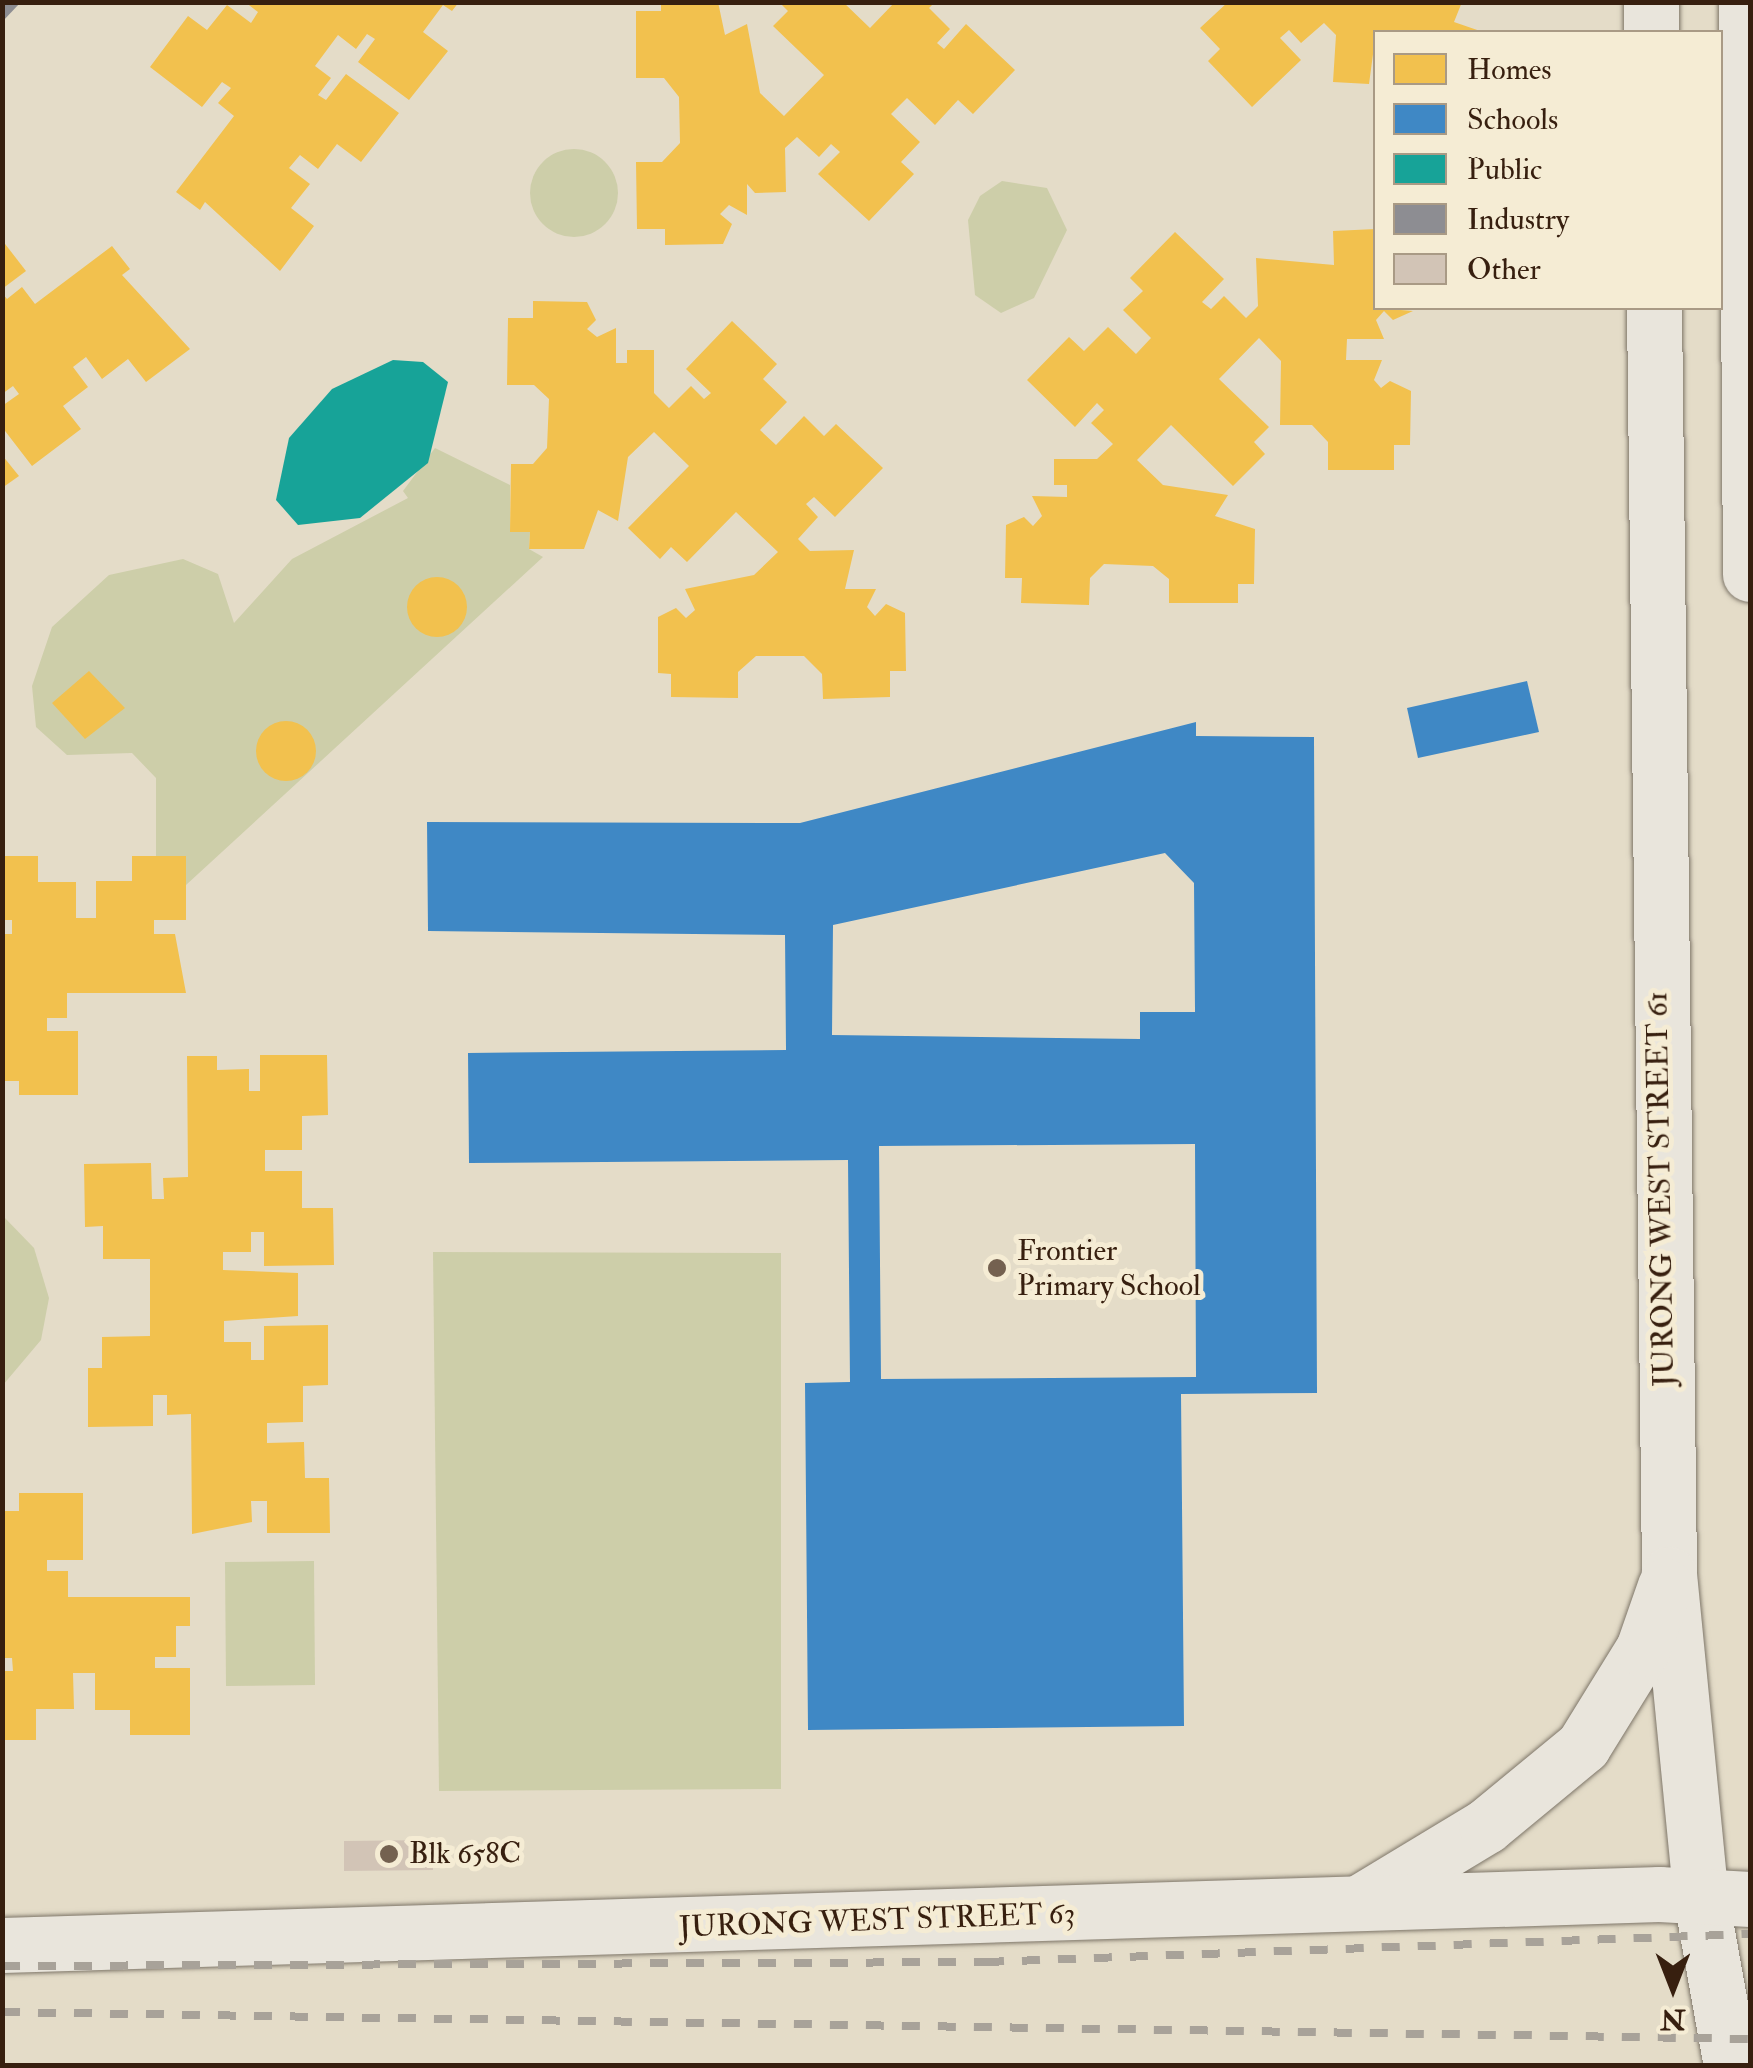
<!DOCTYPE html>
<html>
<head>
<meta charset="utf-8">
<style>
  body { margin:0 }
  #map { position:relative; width:1753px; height:2068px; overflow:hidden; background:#e4dcc8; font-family:"IM FELL Double Pica",serif }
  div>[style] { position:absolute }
  .green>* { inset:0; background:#cdcea9 }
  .round { border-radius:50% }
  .homes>* { inset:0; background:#f2c14e }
  .schools>* { inset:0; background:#3f88c5 }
  .public>* { inset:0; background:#17a398 }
  .industry>* { inset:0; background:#8d8d92 }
  .building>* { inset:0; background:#d2c4b6 }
  .roads { filter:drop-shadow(0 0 2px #7e7669) drop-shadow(0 0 2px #7e7669) }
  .secondary>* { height:55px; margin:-27.5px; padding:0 27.5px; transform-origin:27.5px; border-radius:27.5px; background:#e9e5dc }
  .rail>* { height:8px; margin-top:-4px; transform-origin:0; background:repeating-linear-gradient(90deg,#a8a299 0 18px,transparent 0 36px) }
  .dots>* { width:28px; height:28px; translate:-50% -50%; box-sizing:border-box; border:5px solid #f5ecd4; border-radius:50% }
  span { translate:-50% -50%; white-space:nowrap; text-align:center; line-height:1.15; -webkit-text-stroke:10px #f5ecd4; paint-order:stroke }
  .street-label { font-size:30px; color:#371f0f }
  .poi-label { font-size:30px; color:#371f0f }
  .left { translate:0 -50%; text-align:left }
  .frame { position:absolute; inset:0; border:5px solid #371f0f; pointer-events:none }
  .legend { position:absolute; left:1373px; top:30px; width:350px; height:280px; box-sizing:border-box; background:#f5ecd4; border:2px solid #a99a85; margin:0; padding:12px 18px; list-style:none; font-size:30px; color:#371f0f }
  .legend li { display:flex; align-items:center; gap:20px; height:50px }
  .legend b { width:50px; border:2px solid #a99a85 }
  .north { position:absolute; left:1623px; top:1938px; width:100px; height:100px; -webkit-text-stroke:8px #f5ecd4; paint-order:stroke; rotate:180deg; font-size:28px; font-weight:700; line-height:40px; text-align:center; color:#371f0f }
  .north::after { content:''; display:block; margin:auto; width:35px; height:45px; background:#371f0f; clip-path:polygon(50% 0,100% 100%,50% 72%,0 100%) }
</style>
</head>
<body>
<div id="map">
  <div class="green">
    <i class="round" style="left:530px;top:149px;width:88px;height:88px"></i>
    <i style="clip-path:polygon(1002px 181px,1047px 188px,1067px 230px,1034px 298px,1001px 313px,975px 295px,968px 220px,980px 196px)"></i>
    <i style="clip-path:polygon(435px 448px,510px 485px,510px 532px,530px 532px,529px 549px,543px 557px,186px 885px,186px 857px,156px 856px,156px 778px,132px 753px,67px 755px,36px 727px,32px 686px,52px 627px,109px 575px,183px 559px,218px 574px,234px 623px,292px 559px,408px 498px,403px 491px)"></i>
    <i style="clip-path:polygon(3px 1216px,34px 1248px,49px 1298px,41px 1340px,3px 1385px)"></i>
    <i style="clip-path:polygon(433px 1252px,781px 1253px,781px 1789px,439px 1791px)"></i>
    <i style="clip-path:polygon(314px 1561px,315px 1685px,226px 1686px,225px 1562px)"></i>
  </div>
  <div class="homes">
    <i style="clip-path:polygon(245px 2px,459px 2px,452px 11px,443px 5px,423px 32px,448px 51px,409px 100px,358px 62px,375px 39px,367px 34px,356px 49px,338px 35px,315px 66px,331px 78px,318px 95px,326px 100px,346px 74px,399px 113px,361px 162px,337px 144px,318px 169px,300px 155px,289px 168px,310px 184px,291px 208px,314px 226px,280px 271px,205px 202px,200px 210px,176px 192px,234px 116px,218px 103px,231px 88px,222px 82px,202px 107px,150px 67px,188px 16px,207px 30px,227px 5px,251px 23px,258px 12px)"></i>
    <i style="clip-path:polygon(661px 2px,718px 2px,725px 35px,747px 24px,760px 93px,784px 116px,824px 75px,773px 26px,788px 11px,779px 2px,843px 2px,870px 28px,895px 2px,935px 2px,929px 8px,950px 29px,937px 43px,944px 49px,966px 24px,1015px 70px,973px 114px,958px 100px,935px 125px,907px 98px,891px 114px,920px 142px,901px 162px,914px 174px,869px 221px,818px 174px,840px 152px,831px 144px,819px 157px,797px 137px,785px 148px,786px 192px,755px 193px,747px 184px,747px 215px,729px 205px,720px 214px,732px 224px,723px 244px,665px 245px,665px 229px,637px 229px,636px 162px,662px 162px,680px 143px,679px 97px,664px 78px,636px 78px,636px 11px,661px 11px)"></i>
    <i style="clip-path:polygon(1228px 2px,1462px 2px,1454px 22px,1483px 32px,1376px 32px,1369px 84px,1333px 82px,1336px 35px,1324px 23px,1301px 43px,1289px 30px,1280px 38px,1301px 60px,1252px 107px,1208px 61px,1220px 49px,1200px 28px)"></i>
    <i style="clip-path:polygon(1376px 229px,1376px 308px,1413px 311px,1393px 320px,1384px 311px,1376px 320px,1384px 339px,1347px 339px,1346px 360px,1382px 360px,1374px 380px,1381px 388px,1390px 381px,1411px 391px,1410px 445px,1394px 445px,1394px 470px,1328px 470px,1328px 442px,1312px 425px,1280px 425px,1281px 361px,1259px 338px,1219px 379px,1269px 427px,1254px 442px,1265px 454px,1233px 486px,1171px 425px,1137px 460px,1163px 485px,1228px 495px,1215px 516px,1255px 529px,1254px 584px,1238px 584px,1238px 603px,1169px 603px,1169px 579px,1153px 566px,1104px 564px,1090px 578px,1089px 605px,1021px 603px,1022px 578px,1005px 578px,1006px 525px,1024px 517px,1033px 526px,1042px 516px,1032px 496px,1067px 497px,1067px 485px,1054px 485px,1054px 459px,1097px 459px,1113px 444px,1091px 423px,1104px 410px,1097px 403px,1075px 427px,1027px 380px,1069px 337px,1084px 351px,1108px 327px,1136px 354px,1151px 338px,1123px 310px,1143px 291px,1130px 278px,1175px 232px,1224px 279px,1202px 302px,1211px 309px,1224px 296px,1246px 318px,1258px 306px,1256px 258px,1334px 265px,1333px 231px)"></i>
    <i style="clip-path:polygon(2px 240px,26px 271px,2px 289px)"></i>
    <i style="clip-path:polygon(112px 246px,130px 269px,122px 275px,190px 349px,146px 382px,128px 359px,102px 379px,86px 357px,73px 367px,88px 387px,63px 406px,81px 429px,32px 466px,2px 427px,2px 406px,19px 394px,13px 386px,2px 394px,2px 293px,7px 299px,22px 287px,35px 304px)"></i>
    <i style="clip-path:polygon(533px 301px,587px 302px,596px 320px,587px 329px,597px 337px,616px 328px,616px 363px,627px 363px,627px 350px,654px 350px,654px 393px,669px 408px,691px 386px,704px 399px,711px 393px,686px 369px,732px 321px,777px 364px,763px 379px,787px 402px,760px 430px,776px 445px,804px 416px,824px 436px,836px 424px,883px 468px,835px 517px,814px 497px,806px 504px,818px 517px,798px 539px,810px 551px,854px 550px,845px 589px,876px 589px,867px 607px,875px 616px,886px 604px,905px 613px,906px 671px,890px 671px,890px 697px,823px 699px,822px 674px,804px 656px,756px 656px,738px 672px,738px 698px,671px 697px,671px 674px,658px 673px,658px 617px,676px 608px,686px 618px,695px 610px,685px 589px,754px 575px,778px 552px,736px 512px,687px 562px,671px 547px,660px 559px,628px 528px,689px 466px,654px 432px,628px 457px,618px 521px,598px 510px,584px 549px,529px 549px,530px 532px,510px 532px,511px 464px,533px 464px,547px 448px,549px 399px,534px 385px,507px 385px,508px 318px,533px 318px)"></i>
    <i style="clip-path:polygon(2px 455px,19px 476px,2px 488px)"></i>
    <i class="round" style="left:407px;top:577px;width:60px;height:60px"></i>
    <i style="clip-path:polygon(89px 671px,125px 708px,85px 739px,52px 703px)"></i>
    <i class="round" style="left:256px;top:721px;width:60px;height:60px"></i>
    <i style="clip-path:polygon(2px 856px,38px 856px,38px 882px,76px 882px,76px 918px,96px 918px,96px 881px,132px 881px,132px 856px,186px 856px,186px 920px,154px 920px,154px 934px,175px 934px,186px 993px,67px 993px,67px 1018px,47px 1018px,47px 1031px,78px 1031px,78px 1095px,19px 1095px,19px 1081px,2px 1081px,2px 934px,12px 934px,12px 920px,2px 920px)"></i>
    <i style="clip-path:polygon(260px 1055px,327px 1055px,328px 1115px,302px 1116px,302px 1150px,265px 1150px,265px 1171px,302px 1171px,302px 1208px,333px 1208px,334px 1265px,264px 1266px,264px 1232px,251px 1232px,251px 1252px,223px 1252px,223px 1270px,298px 1273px,298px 1316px,224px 1321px,224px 1342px,251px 1342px,251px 1360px,264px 1360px,264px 1326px,328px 1325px,328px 1385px,303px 1386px,303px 1422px,267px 1423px,267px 1443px,304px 1442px,305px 1478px,329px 1478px,330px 1533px,267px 1533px,267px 1501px,251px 1501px,252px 1522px,192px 1534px,191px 1414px,167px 1415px,167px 1395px,153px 1395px,153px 1426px,88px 1427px,88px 1368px,102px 1368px,102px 1337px,150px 1336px,150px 1259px,103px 1259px,103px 1226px,85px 1227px,84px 1164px,151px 1163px,152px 1199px,164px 1199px,163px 1178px,188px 1177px,187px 1056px,217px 1056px,217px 1070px,249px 1069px,249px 1091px,260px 1091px)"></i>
    <i style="clip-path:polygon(19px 1493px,83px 1493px,83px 1560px,47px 1560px,47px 1571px,68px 1571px,68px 1597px,190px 1597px,190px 1626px,176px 1626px,176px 1657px,155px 1657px,155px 1668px,190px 1668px,190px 1735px,130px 1735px,130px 1710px,95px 1710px,95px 1673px,73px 1673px,74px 1709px,36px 1709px,36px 1740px,2px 1740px,2px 1671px,13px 1671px,12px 1658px,2px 1658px,2px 1511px,19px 1511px)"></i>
  </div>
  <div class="schools">
    <i style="clip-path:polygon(1527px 681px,1539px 732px,1418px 758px,1407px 708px)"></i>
    <i style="clip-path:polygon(evenodd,1196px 722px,1196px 736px,1314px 737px,1317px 1393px,1181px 1394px,1184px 1726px,808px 1730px,805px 1383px,850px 1382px,848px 1160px,469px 1163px,468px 1053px,786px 1050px,785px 935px,428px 931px,427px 822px,800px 823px,1196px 722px,1165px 853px,1194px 883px,1195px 1012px,1140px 1012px,1140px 1039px,832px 1035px,833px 925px,1165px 853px,1196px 722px,1195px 1144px,1196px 1377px,881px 1379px,879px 1146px,1195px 1144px)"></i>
  </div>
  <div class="public">
    <i style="clip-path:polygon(393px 360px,423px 362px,448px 382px,428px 463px,360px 518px,298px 525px,276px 500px,289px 438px,332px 389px)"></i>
  </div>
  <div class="industry">
    <i style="clip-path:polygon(2px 3px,20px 3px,2px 22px)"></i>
  </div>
  <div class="building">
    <i style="clip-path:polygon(433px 1840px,433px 1870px,344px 1871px,344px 1841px)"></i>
  </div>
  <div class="roads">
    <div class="secondary">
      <i style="left:1651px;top:2px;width:30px;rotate:90deg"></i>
      <i style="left:1746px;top:2px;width:572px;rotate:89.6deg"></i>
      <i style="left:1654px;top:308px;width:1266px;rotate:89.32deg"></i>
      <i style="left:1669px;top:1574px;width:327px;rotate:84.4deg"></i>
      <i style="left:1701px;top:1899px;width:170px;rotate:79.8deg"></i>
      <i style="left:1360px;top:1902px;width:147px;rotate:-31.1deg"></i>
      <i style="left:1486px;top:1826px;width:126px;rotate:-39.5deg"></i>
      <i style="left:1583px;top:1746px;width:114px;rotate:-58.3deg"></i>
      <i style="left:1643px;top:1649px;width:67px;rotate:-70.8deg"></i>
      <i style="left:2px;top:1945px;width:1658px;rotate:-1.76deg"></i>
      <i style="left:1659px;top:1894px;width:91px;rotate:3.1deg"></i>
    </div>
  </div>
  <div class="rail">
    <i style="left:2px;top:1966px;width:984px;rotate:-0.23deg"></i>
    <i style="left:986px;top:1962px;width:765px;rotate:-2.1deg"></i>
    <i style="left:2px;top:2012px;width:1748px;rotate:0.88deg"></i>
  </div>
  <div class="dots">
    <i style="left:997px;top:1268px;background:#746150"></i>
    <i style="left:389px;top:1854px;background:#746150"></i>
  </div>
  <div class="street-label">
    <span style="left:1661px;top:1189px;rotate:-91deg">JURONG WEST STREET 61</span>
    <span style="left:877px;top:1921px;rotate:-2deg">JURONG WEST STREET 63</span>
  </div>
  <div class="poi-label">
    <span class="left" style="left:1017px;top:1268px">Frontier<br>Primary School</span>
    <span class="left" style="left:409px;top:1854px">Blk 658C</span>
  </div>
  <div class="frame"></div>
  <ul class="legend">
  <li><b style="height:28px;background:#f2c14e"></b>Homes</li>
  <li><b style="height:28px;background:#3f88c5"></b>Schools</li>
  <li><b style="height:28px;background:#17a398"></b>Public</li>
  <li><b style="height:28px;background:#8d8d92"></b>Industry</li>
  <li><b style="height:28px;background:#d2c4b6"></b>Other</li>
  </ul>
  <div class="north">N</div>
</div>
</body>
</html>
